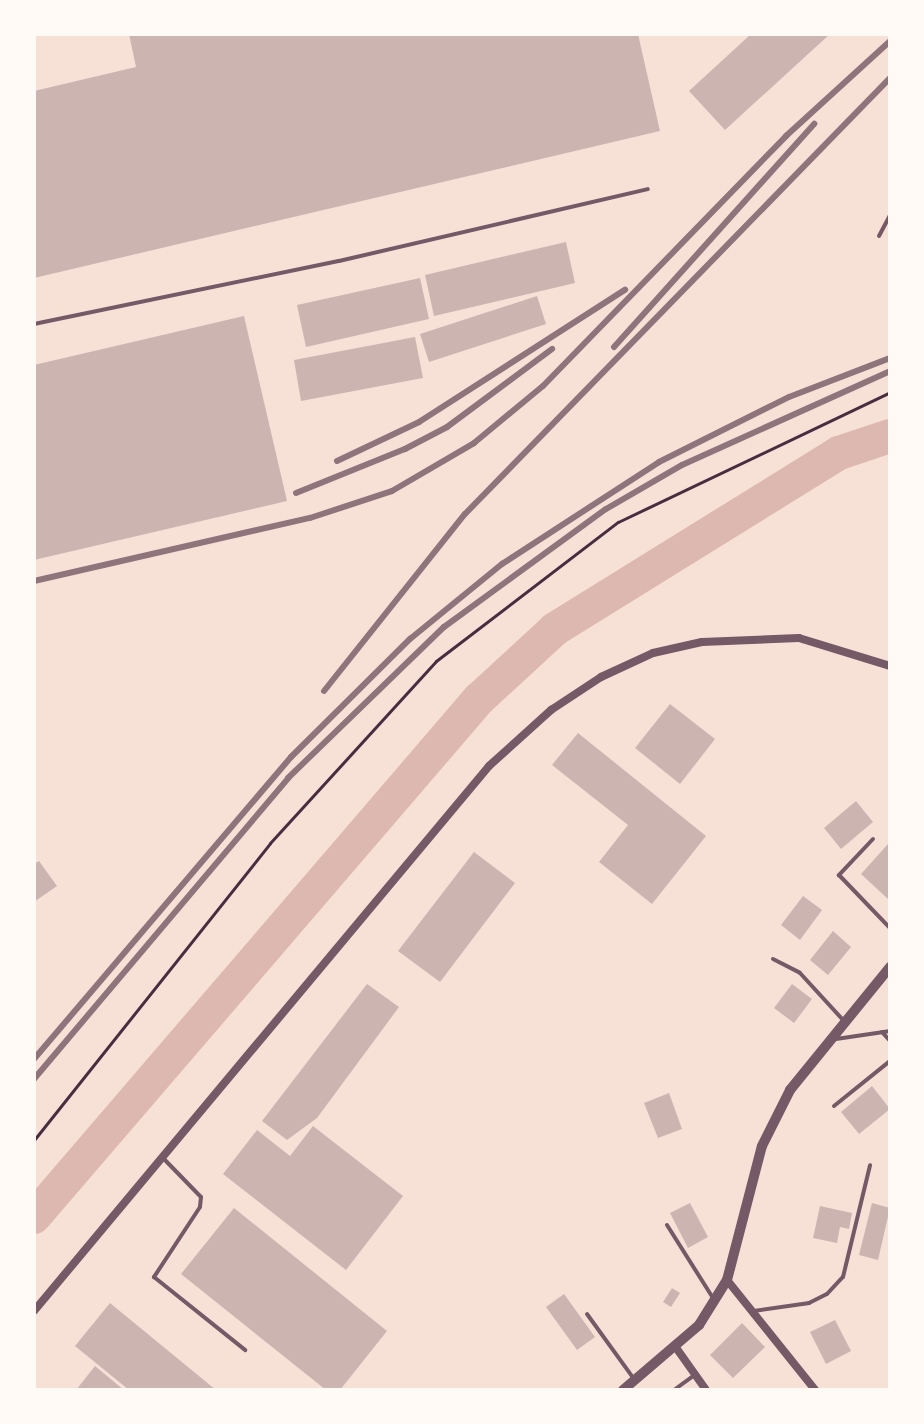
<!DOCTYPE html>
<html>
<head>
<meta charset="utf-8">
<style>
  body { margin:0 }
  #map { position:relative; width:924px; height:1424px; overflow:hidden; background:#f7e1d7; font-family:"Roboto Condensed",sans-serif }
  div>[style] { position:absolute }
  .river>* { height:34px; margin:-17px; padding:0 17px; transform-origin:17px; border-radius:17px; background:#dcb8b0 }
  .building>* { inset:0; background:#ccb4b1 }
  .path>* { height:3px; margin:-1.5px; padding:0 1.5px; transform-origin:1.5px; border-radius:1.5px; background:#4a2c40 }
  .service>* { height:4px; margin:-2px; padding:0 2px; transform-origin:2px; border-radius:2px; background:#755966 }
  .minor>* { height:8px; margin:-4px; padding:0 4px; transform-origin:4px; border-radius:4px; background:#755966 }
  .tertiary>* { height:10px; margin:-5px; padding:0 5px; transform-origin:5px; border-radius:5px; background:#755966 }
  .rail>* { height:6px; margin:-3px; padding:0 3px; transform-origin:3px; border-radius:3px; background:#8f747c }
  span { translate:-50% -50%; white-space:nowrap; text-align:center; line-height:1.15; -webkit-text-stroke:7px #fffaf5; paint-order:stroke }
  .frame { position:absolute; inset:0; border:36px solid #fffaf5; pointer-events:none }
</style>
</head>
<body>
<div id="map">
  <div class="river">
    <i style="left:34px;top:1217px;width:683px;rotate:-49.34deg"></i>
    <i style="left:479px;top:699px;width:103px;rotate:-42.6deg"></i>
    <i style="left:555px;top:629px;width:334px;rotate:-31.8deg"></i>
    <i style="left:839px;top:453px;width:54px;rotate:-18.4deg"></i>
  </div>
  <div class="building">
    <i style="clip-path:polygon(129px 34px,638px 34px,660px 131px,34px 278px,34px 91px,136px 67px)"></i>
    <i style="clip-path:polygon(751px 34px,830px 34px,725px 130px,689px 91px)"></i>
    <i style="clip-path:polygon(566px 242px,575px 283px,434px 316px,425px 275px)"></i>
    <i style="clip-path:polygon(420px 278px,429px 319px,306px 347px,297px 305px)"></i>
    <i style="clip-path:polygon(537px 296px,546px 324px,429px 362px,420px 334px)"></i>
    <i style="clip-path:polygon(244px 316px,287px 501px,34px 560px,34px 365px)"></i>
    <i style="clip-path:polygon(415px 337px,423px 378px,301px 401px,294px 360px)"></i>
    <i style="clip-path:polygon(670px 704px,715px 739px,680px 784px,635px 748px)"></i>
    <i style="clip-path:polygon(578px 733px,706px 836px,652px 904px,599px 862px,628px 825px,552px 765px)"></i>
    <i style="clip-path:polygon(856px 801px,873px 822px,841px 849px,824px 828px)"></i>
    <i style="clip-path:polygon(888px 844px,890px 897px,888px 899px,861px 874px)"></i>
    <i style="clip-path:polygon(474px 852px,515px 883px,440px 982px,398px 951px)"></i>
    <i style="clip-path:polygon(39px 861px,57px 886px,34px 902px,34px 864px)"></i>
    <i style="clip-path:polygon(803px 896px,822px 910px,800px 940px,781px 925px)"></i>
    <i style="clip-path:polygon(833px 931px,851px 947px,828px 975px,810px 960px)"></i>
    <i style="clip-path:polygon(367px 984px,399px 1007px,317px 1118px,287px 1140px,262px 1121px)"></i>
    <i style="clip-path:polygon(792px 984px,812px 999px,794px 1023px,774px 1008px)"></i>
    <i style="clip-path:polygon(872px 1086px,890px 1109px,859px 1134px,841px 1112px)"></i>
    <i style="clip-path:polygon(669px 1093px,682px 1129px,658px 1138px,644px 1103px)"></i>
    <i style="clip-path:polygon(313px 1126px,403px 1196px,346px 1270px,223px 1174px,257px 1130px,290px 1156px)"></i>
    <i style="clip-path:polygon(690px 1203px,708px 1237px,688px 1248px,670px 1213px)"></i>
    <i style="clip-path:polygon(872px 1203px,890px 1208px,878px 1260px,859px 1255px)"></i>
    <i style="clip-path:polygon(820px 1206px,852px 1213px,849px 1229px,840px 1227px,837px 1243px,813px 1238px)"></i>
    <i style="clip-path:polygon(234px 1208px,387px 1331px,340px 1390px,326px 1390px,181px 1274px)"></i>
    <i style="clip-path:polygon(672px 1288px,680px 1293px,671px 1307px,663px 1302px)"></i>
    <i style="clip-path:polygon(564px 1294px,595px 1337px,577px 1350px,546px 1307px)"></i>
    <i style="clip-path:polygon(110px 1303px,216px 1390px,129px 1390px,75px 1346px)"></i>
    <i style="clip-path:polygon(835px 1320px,851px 1351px,826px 1364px,810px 1332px)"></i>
    <i style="clip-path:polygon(742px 1323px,765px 1347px,733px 1378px,710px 1355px)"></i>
    <i style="clip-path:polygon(95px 1366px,124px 1390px,76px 1390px)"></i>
  </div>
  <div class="path">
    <i style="left:34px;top:1140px;width:379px;rotate:-51.5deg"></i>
    <i style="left:270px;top:843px;width:246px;rotate:-47.6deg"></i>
    <i style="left:436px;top:661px;width:229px;rotate:-37.4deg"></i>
    <i style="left:618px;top:522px;width:301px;rotate:-25.5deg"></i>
  </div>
  <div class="service">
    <i style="left:879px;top:236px;width:24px;rotate:-62deg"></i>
    <i style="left:34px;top:324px;width:311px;rotate:-11.7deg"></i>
    <i style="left:339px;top:261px;width:317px;rotate:-13.1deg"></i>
    <i style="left:873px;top:839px;width:50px;rotate:133.4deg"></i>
    <i style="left:839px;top:875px;width:74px;rotate:46.1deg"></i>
    <i style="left:773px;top:959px;width:30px;rotate:27deg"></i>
    <i style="left:800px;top:973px;width:64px;rotate:47.5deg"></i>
    <i style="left:882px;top:1032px;width:12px;rotate:48deg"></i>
    <i style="left:836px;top:1039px;width:55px;rotate:-8.4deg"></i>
    <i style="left:834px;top:1106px;width:72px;rotate:-38.8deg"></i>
    <i style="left:164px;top:1159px;width:53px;rotate:45.8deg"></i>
    <i style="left:201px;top:1197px;width:10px;rotate:96deg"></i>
    <i style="left:200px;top:1207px;width:84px;rotate:123.3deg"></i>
    <i style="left:154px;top:1277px;width:117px;rotate:38.7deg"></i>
    <i style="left:667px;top:1225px;width:86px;rotate:57.8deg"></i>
    <i style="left:754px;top:1311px;width:56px;rotate:-8.3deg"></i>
    <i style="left:809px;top:1303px;width:20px;rotate:-27deg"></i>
    <i style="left:827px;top:1294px;width:23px;rotate:-47deg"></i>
    <i style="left:843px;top:1277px;width:115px;rotate:-76.4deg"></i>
    <i style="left:587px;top:1314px;width:80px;rotate:54.1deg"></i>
    <i style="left:674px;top:1390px;width:26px;rotate:-36deg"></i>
  </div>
  <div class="minor">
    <i style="left:727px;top:1280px;width:141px;rotate:51.3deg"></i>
    <i style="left:34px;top:1311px;width:710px;rotate:-50.14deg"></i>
    <i style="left:489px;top:766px;width:84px;rotate:-42.1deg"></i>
    <i style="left:551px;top:710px;width:60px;rotate:-33.4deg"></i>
    <i style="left:601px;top:677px;width:57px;rotate:-24.8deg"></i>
    <i style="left:653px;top:653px;width:50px;rotate:-12.7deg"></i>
    <i style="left:702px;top:642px;width:97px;rotate:-2.4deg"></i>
    <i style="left:799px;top:638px;width:95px;rotate:17.1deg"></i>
    <i style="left:677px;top:1349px;width:50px;rotate:54.7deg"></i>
  </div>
  <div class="tertiary">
    <i style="left:623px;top:1390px;width:100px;rotate:-40.5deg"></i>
    <i style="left:699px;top:1325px;width:53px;rotate:-58.1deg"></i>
    <i style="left:727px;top:1280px;width:138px;rotate:-75.4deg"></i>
    <i style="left:762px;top:1146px;width:63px;rotate:-63.4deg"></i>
    <i style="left:790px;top:1090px;width:159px;rotate:-50.9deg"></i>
  </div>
  <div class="rail">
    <i style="left:614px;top:347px;width:300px;rotate:-48.1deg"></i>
    <i style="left:337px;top:461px;width:91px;rotate:-25.4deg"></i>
    <i style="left:419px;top:422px;width:245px;rotate:-32.7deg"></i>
    <i style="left:296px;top:493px;width:118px;rotate:-22deg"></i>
    <i style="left:405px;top:449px;width:47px;rotate:-27.6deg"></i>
    <i style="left:447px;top:427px;width:131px;rotate:-36.6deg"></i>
    <i style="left:34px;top:581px;width:283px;rotate:-12.9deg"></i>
    <i style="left:310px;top:518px;width:86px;rotate:-18.2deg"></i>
    <i style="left:392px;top:491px;width:95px;rotate:-30.3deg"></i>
    <i style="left:474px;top:443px;width:89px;rotate:-39.6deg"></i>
    <i style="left:543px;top:386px;width:349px;rotate:-45.8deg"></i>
    <i style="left:786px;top:136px;width:141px;rotate:-42.4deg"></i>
    <i style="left:324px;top:691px;width:226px;rotate:-51.5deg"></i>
    <i style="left:465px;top:514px;width:609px;rotate:-45.73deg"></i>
    <i style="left:34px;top:1059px;width:397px;rotate:-49.6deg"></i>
    <i style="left:291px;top:757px;width:168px;rotate:-44.8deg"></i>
    <i style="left:410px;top:639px;width:119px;rotate:-39.2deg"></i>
    <i style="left:502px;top:564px;width:187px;rotate:-33deg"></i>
    <i style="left:659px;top:462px;width:145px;rotate:-26.6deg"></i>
    <i style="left:789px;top:397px;width:108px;rotate:-21.1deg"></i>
    <i style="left:34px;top:1079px;width:394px;rotate:-49.8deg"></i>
    <i style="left:288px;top:778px;width:217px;rotate:-44.1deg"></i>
    <i style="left:444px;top:627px;width:200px;rotate:-36.1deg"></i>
    <i style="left:606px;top:509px;width:88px;rotate:-30.1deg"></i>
    <i style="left:682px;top:465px;width:228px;rotate:-24.3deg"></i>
  </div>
  <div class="frame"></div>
</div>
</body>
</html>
